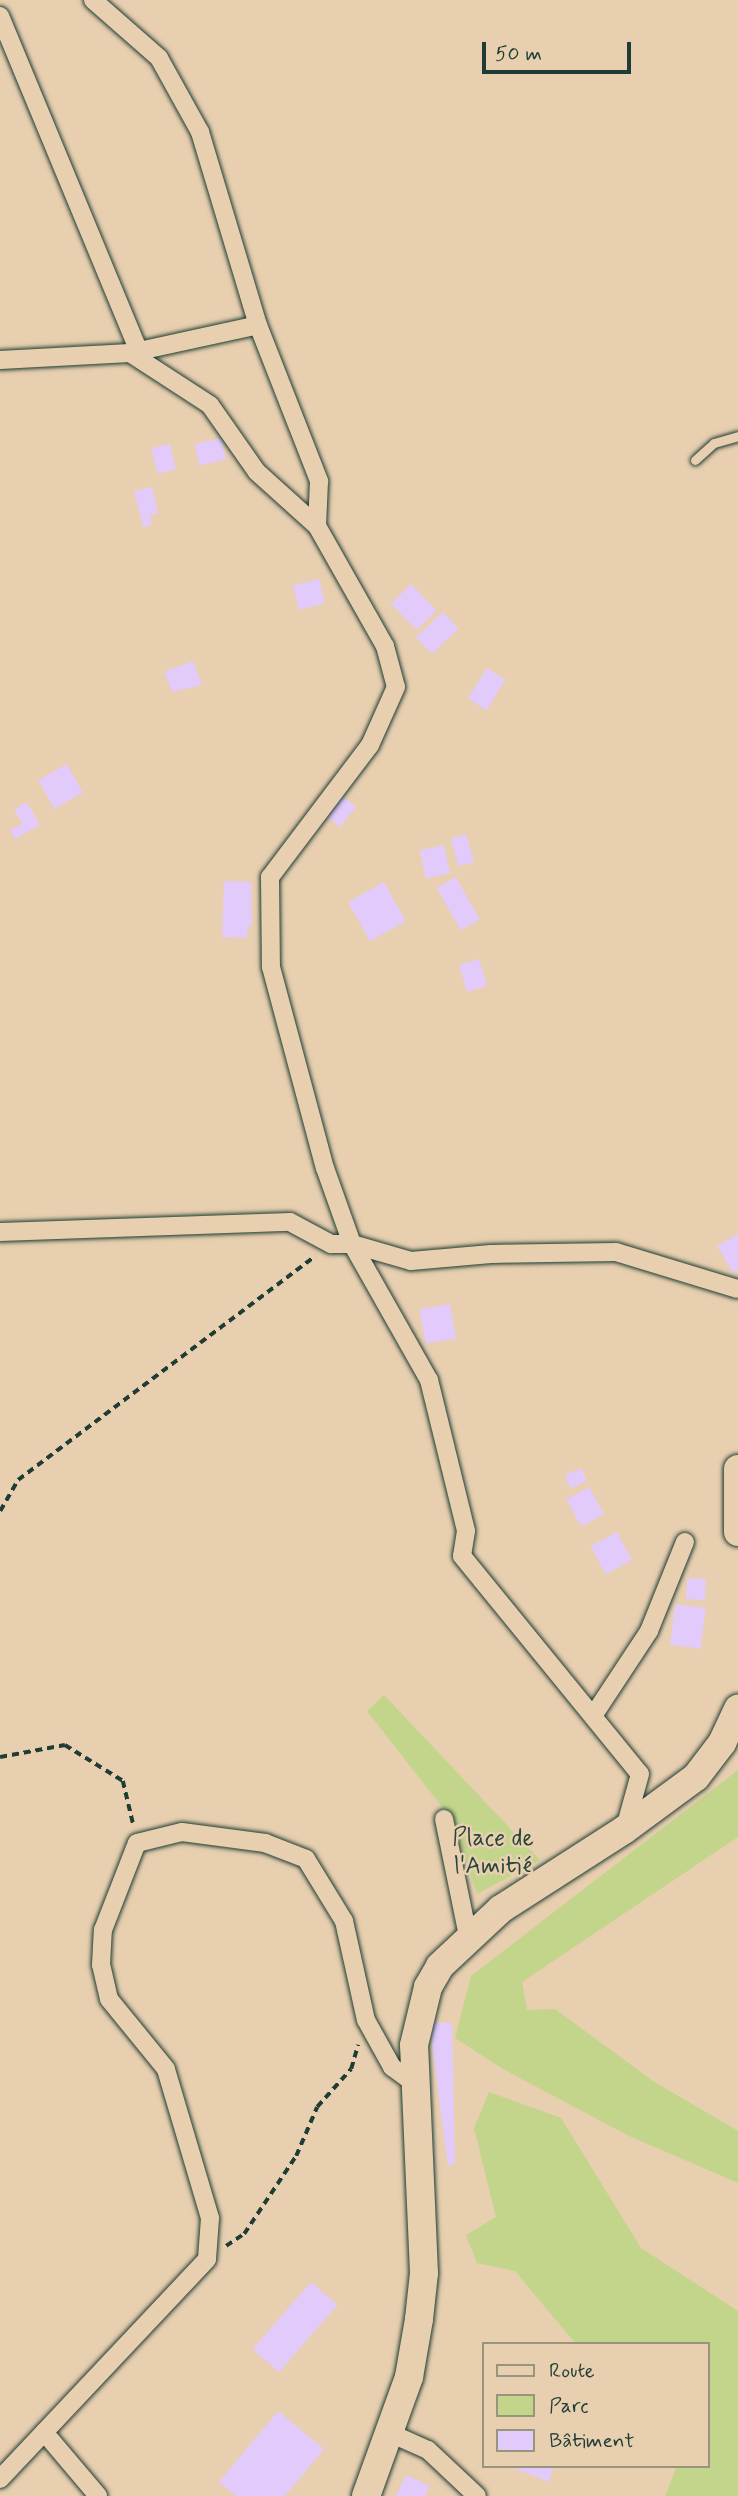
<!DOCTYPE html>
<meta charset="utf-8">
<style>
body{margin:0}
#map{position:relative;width:738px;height:2496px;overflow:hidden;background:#e8cfb0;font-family:Mynerve,sans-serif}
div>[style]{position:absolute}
.green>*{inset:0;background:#c3d58a}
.building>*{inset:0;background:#e2cafa;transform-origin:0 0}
.path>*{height:3.5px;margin-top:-1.75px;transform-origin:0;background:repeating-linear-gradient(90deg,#1f3d34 0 7px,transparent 0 12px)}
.roads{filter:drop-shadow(0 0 2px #1f3d34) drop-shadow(0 0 2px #1f3d34)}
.lane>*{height:9px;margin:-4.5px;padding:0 4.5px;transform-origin:4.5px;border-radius:4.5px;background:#e8cfb0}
.street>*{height:18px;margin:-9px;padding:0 9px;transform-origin:9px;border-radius:9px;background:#e8cfb0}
.primary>*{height:28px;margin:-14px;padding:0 14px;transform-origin:14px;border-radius:14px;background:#e8cfb0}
span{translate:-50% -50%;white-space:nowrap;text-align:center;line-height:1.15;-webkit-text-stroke:5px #e8cfb0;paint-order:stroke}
.park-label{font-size:24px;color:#274538}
.legend{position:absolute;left:482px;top:2342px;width:228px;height:126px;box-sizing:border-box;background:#e8cfb0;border:2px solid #98957e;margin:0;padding:9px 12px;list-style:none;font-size:21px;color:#1f3d34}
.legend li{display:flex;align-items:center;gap:14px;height:35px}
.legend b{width:35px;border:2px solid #98957e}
.scale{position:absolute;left:482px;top:42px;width:149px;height:32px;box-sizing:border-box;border:4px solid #1f3d34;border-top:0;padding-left:9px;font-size:21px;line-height:24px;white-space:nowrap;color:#1f3d34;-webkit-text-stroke:5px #e8cfb0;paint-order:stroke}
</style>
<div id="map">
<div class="green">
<div style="clip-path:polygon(384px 1695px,540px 1860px,477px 1894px,453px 1821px,367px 1711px)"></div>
<div style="clip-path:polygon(738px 1770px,738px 1837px,522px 1982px,527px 2010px,555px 2009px,653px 2081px,738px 2131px,738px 2183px,629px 2136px,503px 2069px,455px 2038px,471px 1976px)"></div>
<div style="clip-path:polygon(489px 2092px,561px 2118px,641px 2248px,738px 2311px,738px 2496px,665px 2496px,677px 2466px,708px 2466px,708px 2344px,576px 2344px,515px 2271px,477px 2263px,466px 2235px,496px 2217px,474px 2128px)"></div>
</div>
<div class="building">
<div style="left:221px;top:438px;width:22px;height:27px;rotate:77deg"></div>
<div style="left:170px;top:444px;width:26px;height:19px;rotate:77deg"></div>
<div style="clip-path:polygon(152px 487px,158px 514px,150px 515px,152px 525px,143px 527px,134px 491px)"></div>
<div style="left:319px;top:579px;width:25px;height:27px;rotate:76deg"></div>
<div style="left:411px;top:584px;width:37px;height:28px;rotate:46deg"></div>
<div style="left:443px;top:612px;width:23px;height:37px;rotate:47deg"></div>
<div style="clip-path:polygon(193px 661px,202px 685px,172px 692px,164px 672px)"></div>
<div style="left:487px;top:668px;width:22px;height:36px;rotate:32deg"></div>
<div style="left:67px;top:764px;width:33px;height:33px;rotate:61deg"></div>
<div style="left:339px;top:793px;width:22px;height:26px;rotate:39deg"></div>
<div style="clip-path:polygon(27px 802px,40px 825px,15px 839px,10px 830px,22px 824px,14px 809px)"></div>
<div style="left:466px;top:834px;width:29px;height:16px;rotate:74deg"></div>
<div style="left:444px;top:845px;width:29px;height:25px;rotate:78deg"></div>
<div style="left:456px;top:877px;width:49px;height:22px;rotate:61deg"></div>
<div style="clip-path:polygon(224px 881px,251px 882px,252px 926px,248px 925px,247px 938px,222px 937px)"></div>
<div style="left:384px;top:882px;width:45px;height:41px;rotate:61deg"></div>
<div style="left:479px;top:959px;width:28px;height:21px;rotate:73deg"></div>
<div style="clip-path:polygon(738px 1234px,738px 1270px,733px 1273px,717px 1246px)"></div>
<div style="left:450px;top:1304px;width:35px;height:31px;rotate:80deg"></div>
<div style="left:581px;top:1468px;width:14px;height:18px;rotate:65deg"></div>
<div style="left:589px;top:1487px;width:31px;height:26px;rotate:61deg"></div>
<div style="left:617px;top:1532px;width:32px;height:30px;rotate:62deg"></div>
<div style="left:687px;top:1578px;width:19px;height:21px;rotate:3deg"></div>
<div style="left:675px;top:1604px;width:31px;height:41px;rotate:7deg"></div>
<div style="clip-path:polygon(429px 2022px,452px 2023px,455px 2163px,448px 2166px)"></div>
<div style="left:311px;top:2282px;width:35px;height:89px;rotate:41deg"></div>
<div style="clip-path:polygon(278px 2411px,324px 2449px,285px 2496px,236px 2496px,219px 2482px)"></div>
<div style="clip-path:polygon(509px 2466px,554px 2466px,549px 2482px)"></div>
<div style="clip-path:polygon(406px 2475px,430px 2486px,425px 2496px,396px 2496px)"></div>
</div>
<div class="path">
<div style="left:0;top:1511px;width:36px;rotate:-60deg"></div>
<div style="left:18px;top:1480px;width:372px;rotate:-37deg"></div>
<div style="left:0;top:1757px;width:66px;rotate:-10.5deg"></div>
<div style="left:65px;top:1745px;width:68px;rotate:31.8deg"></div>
<div style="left:123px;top:1781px;width:47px;rotate:76.6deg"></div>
<div style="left:226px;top:2246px;width:22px;rotate:-34deg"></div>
<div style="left:244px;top:2234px;width:94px;rotate:-56.3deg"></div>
<div style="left:296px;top:2156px;width:53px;rotate:-66.8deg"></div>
<div style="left:317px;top:2107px;width:51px;rotate:-48.2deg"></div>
<div style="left:351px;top:2069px;width:25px;rotate:-74deg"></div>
</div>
<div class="roads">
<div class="lane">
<div style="left:695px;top:460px;width:25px;rotate:-42deg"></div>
<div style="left:714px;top:443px;width:25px;rotate:-16deg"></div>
</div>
<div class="street">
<div style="left:93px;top:0;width:88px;rotate:41.3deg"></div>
<div style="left:159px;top:58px;width:85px;rotate:61deg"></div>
<div style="left:200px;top:132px;width:202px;rotate:73.3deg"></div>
<div style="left:258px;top:325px;width:168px;rotate:68.6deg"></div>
<div style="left:319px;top:481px;width:45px;rotate:92.5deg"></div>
<div style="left:0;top:16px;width:363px;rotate:67.5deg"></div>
<div style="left:130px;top:353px;width:131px;rotate:-12.3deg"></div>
<div style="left:0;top:360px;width:130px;rotate:-3.1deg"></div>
<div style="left:130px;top:353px;width:95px;rotate:33deg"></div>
<div style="left:210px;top:405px;width:82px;rotate:55deg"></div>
<div style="left:257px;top:472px;width:81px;rotate:42deg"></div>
<div style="left:317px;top:526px;width:138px;rotate:60.5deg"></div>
<div style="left:385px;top:646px;width:42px;rotate:75deg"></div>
<div style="left:396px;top:687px;width:64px;rotate:114.1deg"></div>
<div style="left:370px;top:745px;width:166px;rotate:127.1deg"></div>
<div style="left:270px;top:877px;width:90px;rotate:89.4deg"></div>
<div style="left:271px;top:967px;width:208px;rotate:75deg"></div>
<div style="left:325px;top:1168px;width:81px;rotate:70.4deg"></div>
<div style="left:352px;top:1244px;width:156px;rotate:60.5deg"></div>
<div style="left:429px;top:1380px;width:155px;rotate:76.2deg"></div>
<div style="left:466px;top:1531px;width:25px;rotate:99deg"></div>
<div style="left:462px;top:1556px;width:281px;rotate:50.8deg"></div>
<div style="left:640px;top:1774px;width:56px;rotate:105.5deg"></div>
<div style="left:0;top:1232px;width:290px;rotate:-2deg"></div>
<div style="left:290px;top:1222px;width:47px;rotate:28.2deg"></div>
<div style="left:331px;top:1244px;width:21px"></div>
<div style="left:352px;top:1244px;width:61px;rotate:16.1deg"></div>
<div style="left:411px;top:1261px;width:80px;rotate:-5deg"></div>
<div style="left:491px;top:1254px;width:125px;rotate:-0.9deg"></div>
<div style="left:616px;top:1252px;width:127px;rotate:16.9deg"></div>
<div style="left:593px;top:1716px;width:102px;rotate:-56.6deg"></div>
<div style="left:649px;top:1631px;width:96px;rotate:-68deg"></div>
<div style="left:444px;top:1819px;width:119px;rotate:78.4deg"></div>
<div style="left:44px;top:2432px;width:84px;rotate:49.8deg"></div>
<div style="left:392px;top:2434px;width:39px;rotate:24deg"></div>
<div style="left:428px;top:2450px;width:67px;rotate:43.2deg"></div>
<div style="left:0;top:2479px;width:302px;rotate:-46.7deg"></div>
<div style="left:207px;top:2259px;width:41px;rotate:-85.8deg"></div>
<div style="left:210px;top:2218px;width:155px;rotate:-106.5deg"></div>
<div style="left:166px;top:2069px;width:90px;rotate:-129.2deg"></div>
<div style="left:109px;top:1999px;width:35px;rotate:-103deg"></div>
<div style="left:101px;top:1965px;width:35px;rotate:-87deg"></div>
<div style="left:103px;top:1930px;width:93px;rotate:-68.7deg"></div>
<div style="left:137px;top:1843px;width:46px;rotate:-13.7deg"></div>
<div style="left:182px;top:1832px;width:84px;rotate:7.5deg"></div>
<div style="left:265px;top:1843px;width:44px;rotate:21.3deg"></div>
<div style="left:306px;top:1859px;width:73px;rotate:58.5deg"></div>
<div style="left:344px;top:1921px;width:101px;rotate:77.5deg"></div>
<div style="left:366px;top:2020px;width:54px;rotate:61deg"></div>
<div style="left:392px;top:2067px;width:27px;rotate:36deg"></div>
</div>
<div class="primary">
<div style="left:738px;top:1469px;width:63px;rotate:90deg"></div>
<div style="left:366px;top:2496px;width:127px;rotate:-70.1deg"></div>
<div style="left:409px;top:2377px;width:59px;rotate:-80.2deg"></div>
<div style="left:419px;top:2319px;width:46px;rotate:-83.8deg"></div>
<div style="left:424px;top:2273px;width:228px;rotate:-92.5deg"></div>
<div style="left:414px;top:2045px;width:60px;rotate:-76.4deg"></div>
<div style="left:428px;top:1987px;width:24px;rotate:-60deg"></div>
<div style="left:440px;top:1966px;width:83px;rotate:-43.1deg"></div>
<div style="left:501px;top:1909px;width:146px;rotate:-32.7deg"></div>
<div style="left:624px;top:1830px;width:89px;rotate:-36.4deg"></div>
<div style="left:696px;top:1777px;width:43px;rotate:-52.6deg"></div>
<div style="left:722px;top:1743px;width:38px;rotate:-65deg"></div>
</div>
</div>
<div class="park-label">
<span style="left:493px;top:1853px">Place de<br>l'Amitié</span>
</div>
<ul class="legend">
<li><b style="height:9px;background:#e8cfb0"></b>Route</li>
<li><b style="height:19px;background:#c3d58a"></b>Parc</li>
<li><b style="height:19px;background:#e2cafa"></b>Bâtiment</li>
</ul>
<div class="scale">50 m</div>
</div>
